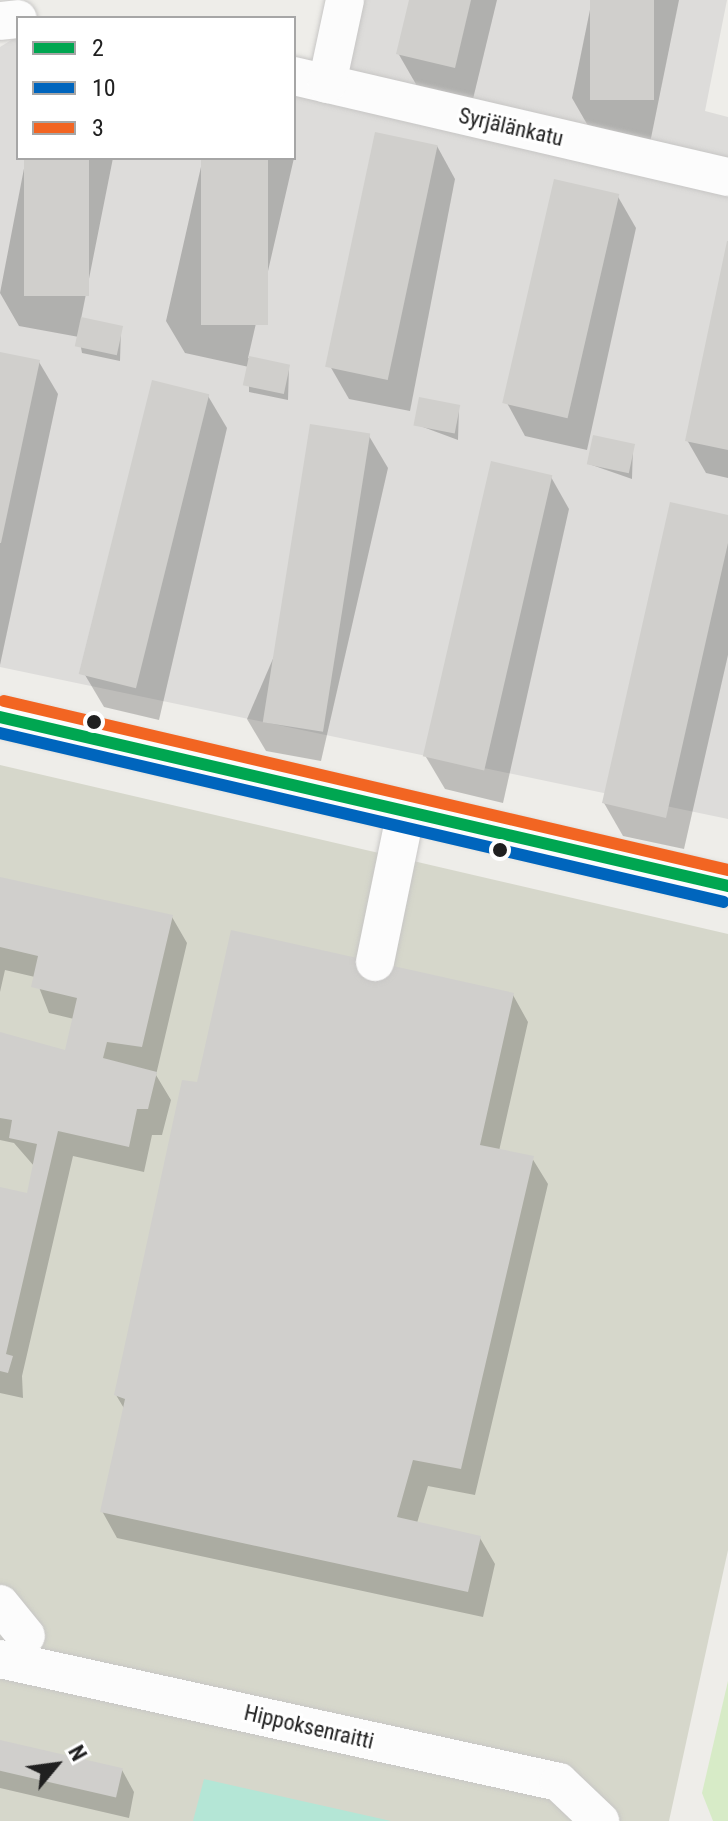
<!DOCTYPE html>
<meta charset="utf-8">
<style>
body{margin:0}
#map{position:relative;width:728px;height:1821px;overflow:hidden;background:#eeede9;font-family:"Roboto Condensed",sans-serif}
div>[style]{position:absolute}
.residential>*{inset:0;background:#dddcda}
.construction>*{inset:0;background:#d6d7cb}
.grass>*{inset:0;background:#d7ebc7}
.pitch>*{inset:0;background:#b4e6d6}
.shadow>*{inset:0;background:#0003}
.building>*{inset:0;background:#d0cfcc;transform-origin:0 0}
.roads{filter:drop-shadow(0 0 2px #c7c6c5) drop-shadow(0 0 2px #c7c6c5)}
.minor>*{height:38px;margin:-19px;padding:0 19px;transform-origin:19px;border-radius:19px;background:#fcfcfc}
.bus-1>*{height:12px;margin:-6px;padding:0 6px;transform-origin:6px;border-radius:6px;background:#00a651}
.bus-2>*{height:12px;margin:-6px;padding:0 6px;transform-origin:6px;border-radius:6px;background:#0065bd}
.bus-3>*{height:12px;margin:-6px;padding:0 6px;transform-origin:6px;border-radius:6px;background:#f26522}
.dots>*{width:22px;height:22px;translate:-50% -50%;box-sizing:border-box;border:4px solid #fff;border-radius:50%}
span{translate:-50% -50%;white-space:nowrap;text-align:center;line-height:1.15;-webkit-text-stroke:6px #fff;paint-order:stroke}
.street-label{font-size:22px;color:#202020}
.legend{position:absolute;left:16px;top:16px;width:280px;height:144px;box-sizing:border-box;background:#fff;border:2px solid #a6a6a6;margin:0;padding:10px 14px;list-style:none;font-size:24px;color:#202020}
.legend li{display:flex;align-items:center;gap:16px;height:40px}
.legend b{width:40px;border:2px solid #a6a6a6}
.north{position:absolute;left:16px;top:1725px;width:80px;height:80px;-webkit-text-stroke:6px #fff;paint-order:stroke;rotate:61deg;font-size:22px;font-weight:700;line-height:32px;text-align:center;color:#202020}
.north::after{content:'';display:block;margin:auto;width:28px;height:36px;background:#202020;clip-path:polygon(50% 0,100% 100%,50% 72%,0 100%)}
</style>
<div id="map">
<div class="residential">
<div style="clip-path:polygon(360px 0,727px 0,705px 111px,728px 117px,728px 819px,0 667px,0 47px,18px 36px,18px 158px,294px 158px,294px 87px)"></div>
</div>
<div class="construction">
<div style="clip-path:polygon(0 765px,728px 934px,728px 1550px,669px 1821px,0 1821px)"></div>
</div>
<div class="grass">
<div style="clip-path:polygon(728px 1681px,728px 1821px,713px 1821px,702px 1793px)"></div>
</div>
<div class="pitch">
<div style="clip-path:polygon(204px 1779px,391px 1821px,193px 1821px)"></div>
</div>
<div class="shadow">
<div style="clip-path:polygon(411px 0,497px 0,473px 99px,417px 86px,398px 53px)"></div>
<div style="clip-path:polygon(592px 0,679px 0,650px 143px,591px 131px,572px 98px)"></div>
<div style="clip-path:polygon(437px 146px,455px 179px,410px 411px,349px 399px,330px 366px)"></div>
<div style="clip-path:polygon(26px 158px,113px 158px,81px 319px,121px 328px,120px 361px,82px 353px,79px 337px,19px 326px,0 293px)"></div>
<div style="clip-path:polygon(203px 158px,294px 158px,248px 358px,289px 367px,288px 400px,249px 392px,249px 367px,185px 353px,166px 321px)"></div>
<div style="clip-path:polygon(617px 195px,636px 228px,587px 450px,525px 436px,507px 403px)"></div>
<div style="clip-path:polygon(728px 244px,728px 478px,706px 473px,687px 440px)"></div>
<div style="clip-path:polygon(0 354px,39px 362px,58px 394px,0 665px)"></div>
<div style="clip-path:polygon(208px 396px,227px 428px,159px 720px,104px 707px,85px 675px)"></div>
<div style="clip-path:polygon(459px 407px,458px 440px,415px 424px)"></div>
<div style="clip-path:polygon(369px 436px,388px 468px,321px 761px,266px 751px,247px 719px)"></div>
<div style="clip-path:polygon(633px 446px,632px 479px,589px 464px)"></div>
<div style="clip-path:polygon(551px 477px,569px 509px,503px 803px,445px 789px,426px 757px)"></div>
<div style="clip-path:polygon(728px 517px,728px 655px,684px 849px,623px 836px,604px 803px)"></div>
<div style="clip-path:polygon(0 879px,172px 917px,187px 943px,156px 1075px,171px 1100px,162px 1135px,152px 1135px,144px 1172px,73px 1156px,22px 1376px,23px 1398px,0 1393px,0 1189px,28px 1196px,34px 1166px,14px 1143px,0 1140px,0 1034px,67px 1053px,74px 1019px,49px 1013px,35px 977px,5px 970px,0 992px)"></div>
<div style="clip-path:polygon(513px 995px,528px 1022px,499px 1151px,532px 1158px,548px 1184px,475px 1495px,428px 1486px,417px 1523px,480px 1538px,495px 1564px,483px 1617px,117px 1538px,102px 1511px,125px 1410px,116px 1395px,198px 1084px)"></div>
<div style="clip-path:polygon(0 1742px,122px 1770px,134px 1792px,129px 1818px,0 1788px)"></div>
</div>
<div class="building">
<div style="clip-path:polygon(409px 0,471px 0,455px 68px,396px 54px)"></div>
<div style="left:590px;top:0;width:64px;height:100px"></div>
<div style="left:375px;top:132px;width:64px;height:240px;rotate:12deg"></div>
<div style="left:24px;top:158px;width:65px;height:138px"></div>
<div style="left:201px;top:158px;width:67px;height:167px"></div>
<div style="left:554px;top:179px;width:67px;height:230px;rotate:13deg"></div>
<div style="clip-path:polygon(727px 241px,728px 241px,728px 450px,685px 441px)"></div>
<div style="left:81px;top:317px;width:43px;height:30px;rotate:12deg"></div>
<div style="clip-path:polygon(0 352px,40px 360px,1px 543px,0 543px)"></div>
<div style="left:249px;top:356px;width:42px;height:30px;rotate:12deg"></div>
<div style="left:152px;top:380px;width:59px;height:303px;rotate:14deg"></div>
<div style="left:419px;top:397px;width:42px;height:29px;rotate:11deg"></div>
<div style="left:310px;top:424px;width:61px;height:302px;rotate:9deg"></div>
<div style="left:593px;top:435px;width:43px;height:30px;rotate:12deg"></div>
<div style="left:491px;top:461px;width:63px;height:303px;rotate:13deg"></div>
<div style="clip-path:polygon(670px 502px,728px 515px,728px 543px,666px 818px,602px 803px)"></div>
<div style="clip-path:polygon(0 877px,173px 915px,142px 1047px,107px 1042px,103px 1058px,157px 1072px,148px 1109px,137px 1109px,129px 1147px,58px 1131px,6px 1354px,13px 1356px,8px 1373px,0 1371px,0 1187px,27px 1193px,37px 1144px,9px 1138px,12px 1120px,0 1118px,0 1032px,65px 1050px,77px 998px,31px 987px,38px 956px,0 947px)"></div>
<div style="clip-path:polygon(231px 930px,514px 993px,480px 1145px,534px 1156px,461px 1469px,413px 1460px,397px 1517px,481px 1536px,468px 1592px,100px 1512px,125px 1399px,114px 1395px,182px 1080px,197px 1082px)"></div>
<div style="left:0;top:1740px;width:126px;height:30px;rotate:13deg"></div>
</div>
<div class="roads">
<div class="minor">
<div style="left:0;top:21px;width:18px;rotate:-6deg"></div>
<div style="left:294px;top:76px;width:446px;rotate:13.1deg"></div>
<div style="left:327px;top:84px;width:86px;rotate:-77.9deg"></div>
<div style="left:0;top:717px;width:747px;rotate:13.07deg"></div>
<div style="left:375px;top:962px;width:154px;rotate:-78.4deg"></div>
<div style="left:0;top:1604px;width:41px;rotate:50.9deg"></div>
<div style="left:0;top:1659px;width:572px;rotate:12.41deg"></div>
<div style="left:559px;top:1782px;width:57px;rotate:43.6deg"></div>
</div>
</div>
<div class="bus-1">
<div style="left:0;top:717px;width:747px;rotate:13.07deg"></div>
</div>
<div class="bus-2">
<div style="left:0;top:733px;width:743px;rotate:13.14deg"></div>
</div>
<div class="bus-3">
<div style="left:4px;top:701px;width:743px;rotate:13.14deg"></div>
</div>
<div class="dots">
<div style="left:94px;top:722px;background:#202020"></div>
<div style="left:500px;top:850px;background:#202020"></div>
</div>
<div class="street-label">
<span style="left:511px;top:127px;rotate:13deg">Syrjälänkatu</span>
<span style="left:309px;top:1727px;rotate:13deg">Hippoksenraitti</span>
</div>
<ul class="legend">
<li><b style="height:10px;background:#00a651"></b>2</li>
<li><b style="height:10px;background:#0065bd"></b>10</li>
<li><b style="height:10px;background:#f26522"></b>3</li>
</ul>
<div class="north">N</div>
</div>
